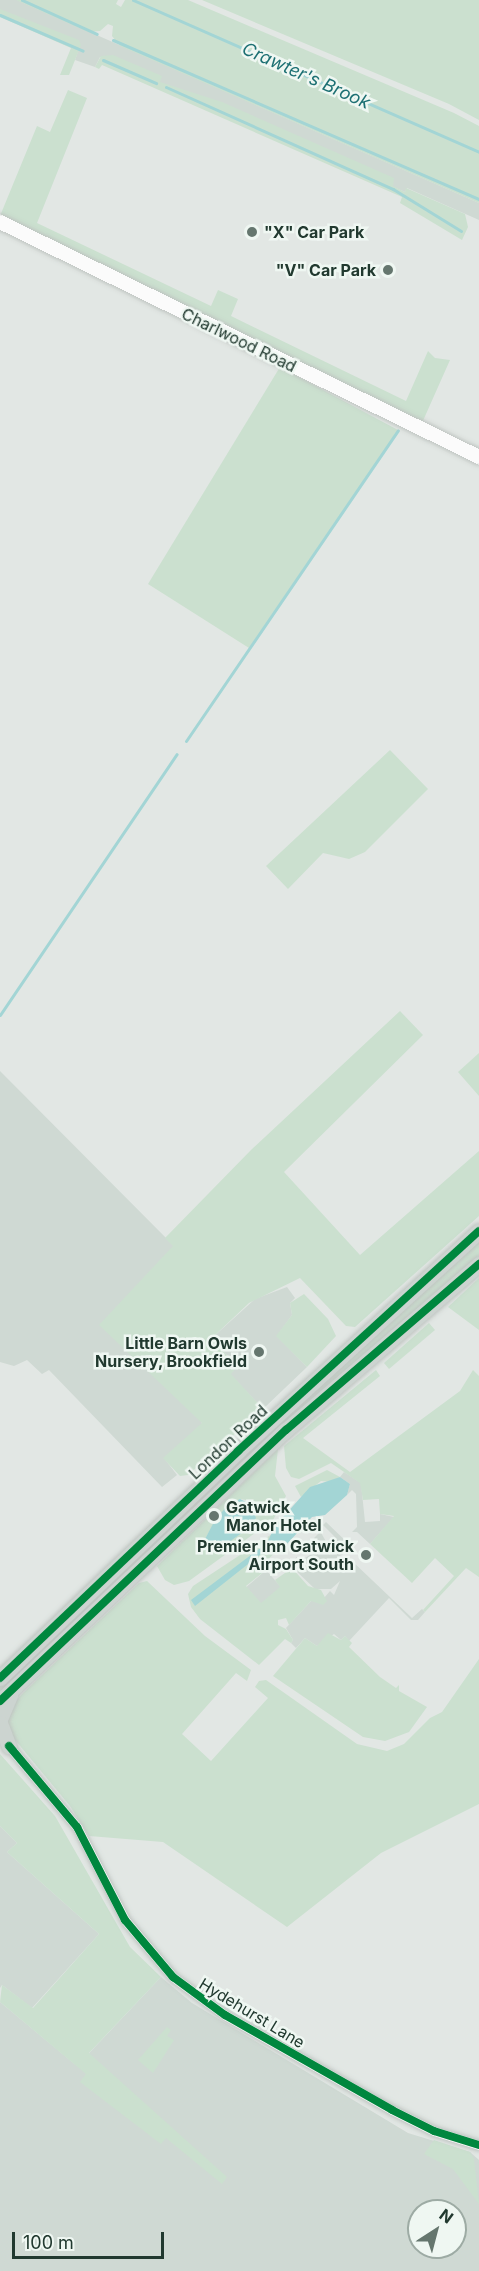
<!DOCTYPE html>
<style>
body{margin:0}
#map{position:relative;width:479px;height:2271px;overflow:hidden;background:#e2e7e4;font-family:Inter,sans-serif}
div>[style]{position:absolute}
.built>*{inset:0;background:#cfd9d3;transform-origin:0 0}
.green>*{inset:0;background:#cbe0cf}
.water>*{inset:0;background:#a3d5d5}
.stream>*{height:3px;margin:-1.5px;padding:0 1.5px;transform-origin:1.5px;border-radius:1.5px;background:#a3d5d5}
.roads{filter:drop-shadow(0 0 2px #bfc4c1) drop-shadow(0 0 2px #bfc4c1)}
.street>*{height:9px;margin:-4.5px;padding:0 4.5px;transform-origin:4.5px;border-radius:4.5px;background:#fbfbfb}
.secondary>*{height:14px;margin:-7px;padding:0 7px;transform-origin:7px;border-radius:7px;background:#fbfbfb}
.primary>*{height:15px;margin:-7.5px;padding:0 7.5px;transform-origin:7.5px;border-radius:7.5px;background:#ccd4d0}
.cycleway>*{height:8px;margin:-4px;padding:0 4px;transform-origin:4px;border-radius:4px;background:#00873e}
.dots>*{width:16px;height:16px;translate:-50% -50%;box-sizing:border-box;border:3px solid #eff7f2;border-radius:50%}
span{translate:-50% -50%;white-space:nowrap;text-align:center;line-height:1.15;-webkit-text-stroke:5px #eff7f2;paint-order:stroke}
.poi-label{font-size:16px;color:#21392f;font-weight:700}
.left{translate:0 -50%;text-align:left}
.right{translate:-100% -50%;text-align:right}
.street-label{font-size:16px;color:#21392f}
.water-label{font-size:18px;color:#1d7073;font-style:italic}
.north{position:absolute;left:407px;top:2199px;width:60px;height:60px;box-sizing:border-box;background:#eff7f2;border:2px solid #9daba4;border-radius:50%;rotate:36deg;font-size:16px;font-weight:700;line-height:24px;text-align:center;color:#21392f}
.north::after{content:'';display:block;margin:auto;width:21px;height:27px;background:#65766e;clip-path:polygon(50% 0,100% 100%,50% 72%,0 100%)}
.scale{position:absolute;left:12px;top:2232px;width:152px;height:27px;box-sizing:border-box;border:3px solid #21392f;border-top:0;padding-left:8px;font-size:18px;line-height:21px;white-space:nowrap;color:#21392f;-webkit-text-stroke:4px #eff7f2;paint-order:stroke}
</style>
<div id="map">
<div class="built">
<div style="clip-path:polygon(0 0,17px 0,479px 203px,479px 220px,407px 188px,405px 192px,100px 57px,95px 67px,75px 60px,80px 46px,0 10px)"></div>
<div style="clip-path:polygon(0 1071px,173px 1245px,202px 1424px,164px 1458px,177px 1475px,162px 1487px,49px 1370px,42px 1374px,27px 1360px,14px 1366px,0 1362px)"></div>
<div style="clip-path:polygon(287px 1287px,295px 1298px,290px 1303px,292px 1315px,277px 1336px,307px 1367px,263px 1409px,230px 1374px,237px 1367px,212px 1338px,255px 1299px)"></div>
<div style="clip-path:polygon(344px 1472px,361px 1483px,365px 1522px,380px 1521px,380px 1514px,394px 1517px,370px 1544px,357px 1532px,352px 1532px,357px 1527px,356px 1494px,352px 1490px,347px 1495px,350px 1484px,340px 1477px)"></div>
<div style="clip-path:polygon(326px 1522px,353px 1548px,338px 1557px,347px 1566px,352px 1561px,412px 1618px,422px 1609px,425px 1612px,418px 1620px,411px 1620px,389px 1598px,349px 1641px,345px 1636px,341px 1640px,334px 1634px,317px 1646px,305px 1638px,296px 1648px,291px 1643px,293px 1640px,286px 1628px,312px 1600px,324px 1598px,330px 1591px,334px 1595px,340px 1581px,331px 1589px,315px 1589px,289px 1564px,298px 1556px,302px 1560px,316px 1551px,313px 1547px,318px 1543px,314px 1538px,320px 1532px,316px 1524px,328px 1545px,335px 1537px,323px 1525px)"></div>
<div style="left:266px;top:1570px;width:23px;height:26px;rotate:49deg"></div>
<div style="clip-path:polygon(0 1826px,17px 1843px,7px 1852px,99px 1934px,32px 2008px,2px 1985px,0 1988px)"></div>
<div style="clip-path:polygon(evenodd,161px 1977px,192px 2003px,408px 2133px,470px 2152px,479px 2160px,479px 2271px,0 2271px,0 2002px,77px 2066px,161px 1977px,419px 2211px,455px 2211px,455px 2247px,419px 2247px,419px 2211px)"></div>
</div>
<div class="green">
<div style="clip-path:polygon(16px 0,118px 0,116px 4px,121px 7px,125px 0,188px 0,454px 113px,479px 126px,479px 203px,120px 46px,112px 36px,113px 26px,108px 24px,100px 31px,88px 32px)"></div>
<div style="clip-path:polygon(202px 0,479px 0,479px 120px,449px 104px)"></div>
<div style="clip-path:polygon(0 9px,79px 40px,81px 45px,69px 75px,60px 75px,71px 48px,0 17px)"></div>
<div style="clip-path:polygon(113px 55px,162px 76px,160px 82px,222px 102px,394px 178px,393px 186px,405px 192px,406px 188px,465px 214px,468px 227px,462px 240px,400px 203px,402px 197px,102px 65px,99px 69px,95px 67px,101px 56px)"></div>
<div style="clip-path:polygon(68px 90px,87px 98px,37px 223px,211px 306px,218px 290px,238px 299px,231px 316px,406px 401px,428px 351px,435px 358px,450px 360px,422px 423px,0 216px,37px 126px,50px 132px)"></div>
<div style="clip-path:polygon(280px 367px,398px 430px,249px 648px,148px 584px)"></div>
<div style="clip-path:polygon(390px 750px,428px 789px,365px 852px,349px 859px,323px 853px,288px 889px,266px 866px)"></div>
<div style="clip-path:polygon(400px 1011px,423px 1035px,284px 1172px,360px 1255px,479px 1151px,479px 1216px,355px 1327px,346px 1326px,300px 1278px,249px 1303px,212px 1338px,237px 1367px,231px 1374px,263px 1409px,188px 1475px,180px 1476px,163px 1458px,202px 1423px,99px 1325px,173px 1246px,165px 1238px,251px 1150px)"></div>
<div style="clip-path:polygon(479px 1053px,479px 1096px,458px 1072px)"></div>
<div style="clip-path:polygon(479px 1239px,479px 1258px,0 1694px,0 1685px,170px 1524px)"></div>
<div style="clip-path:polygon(479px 1278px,479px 1330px,448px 1307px)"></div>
<div style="clip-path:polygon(304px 1294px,328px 1319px,336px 1336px,307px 1367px,276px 1336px,292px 1315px,290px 1303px)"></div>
<div style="clip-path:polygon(429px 1323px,435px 1330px,389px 1369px,384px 1363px)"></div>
<div style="clip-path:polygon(376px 1370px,380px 1376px,303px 1438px,350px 1472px,460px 1391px,473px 1370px,479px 1376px,479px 1577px,466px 1568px,425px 1612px,423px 1610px,454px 1576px,435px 1558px,412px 1583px,370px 1544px,394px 1516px,380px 1514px,379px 1499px,363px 1500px,360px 1483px,331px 1463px,299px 1479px,291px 1477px,286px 1468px,284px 1446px)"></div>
<div style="clip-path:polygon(evenodd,278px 1449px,275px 1476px,286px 1496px,273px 1520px,189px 1581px,174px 1585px,165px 1580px,157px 1566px,278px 1449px,240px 1499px,246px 1500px,256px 1511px,254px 1520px,215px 1552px,208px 1550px,205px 1539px,218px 1516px,240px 1499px)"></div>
<div style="clip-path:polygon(327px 1470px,340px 1477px,332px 1482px,321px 1481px,301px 1497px,295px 1486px)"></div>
<div style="clip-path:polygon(272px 1534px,282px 1546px,262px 1565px,266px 1570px,246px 1586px,261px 1603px,280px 1587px,275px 1580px,292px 1568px,308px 1586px,321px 1590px,327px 1601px,323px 1605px,311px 1601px,289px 1625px,286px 1618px,278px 1620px,278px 1625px,286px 1629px,293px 1640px,291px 1643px,285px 1639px,259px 1665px,200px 1619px,191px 1607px,188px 1594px,193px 1586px)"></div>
<div style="clip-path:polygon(147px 1581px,205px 1636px,251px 1670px,247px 1681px,236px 1673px,182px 1734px,211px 1761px,268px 1698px,255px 1687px,259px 1681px,266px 1680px,357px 1744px,387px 1751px,404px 1744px,430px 1718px,442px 1712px,479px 1659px,479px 1804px,381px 1853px,287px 1927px,163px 1842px,89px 1836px,70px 1806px,11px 1735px,6px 1723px,11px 1706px,24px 1692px,139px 1583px)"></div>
<div style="clip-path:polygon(328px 1633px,341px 1640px,345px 1636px,352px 1643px,349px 1647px,380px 1677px,396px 1688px,399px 1685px,399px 1691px,427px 1707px,409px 1732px,385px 1741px,363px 1737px,273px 1676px,305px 1638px,317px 1646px)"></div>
<div style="clip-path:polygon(0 1754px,55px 1816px,130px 1947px,161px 1977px,89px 2053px,227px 2177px,222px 2184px,166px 2138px,161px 2144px,80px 2082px,86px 2074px,0 2002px,2px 1985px,33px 2008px,99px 1934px,7px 1852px,17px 1843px,0 1826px)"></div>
<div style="clip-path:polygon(167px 2027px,171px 2030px,167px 2036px,174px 2040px,153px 2073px,138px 2060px)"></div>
<div style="clip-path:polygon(434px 2140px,470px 2152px,474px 2159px,479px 2204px,453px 2169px,424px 2154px)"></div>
</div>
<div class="water">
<div style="clip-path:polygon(340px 1477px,350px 1484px,347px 1495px,325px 1515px,312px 1517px,286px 1545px,276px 1542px,195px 1606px,191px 1600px,267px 1543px,275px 1526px,310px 1487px)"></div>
<div style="clip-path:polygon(240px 1499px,250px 1504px,256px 1518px,243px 1532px,215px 1552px,210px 1551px,205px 1539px,215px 1520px,228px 1505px)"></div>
</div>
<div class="stream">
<div style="left:22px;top:0;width:82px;rotate:24.4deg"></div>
<div style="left:133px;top:0;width:378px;rotate:23.7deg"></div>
<div style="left:0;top:15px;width:90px;rotate:23.4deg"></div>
<div style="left:113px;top:40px;width:399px;rotate:23.5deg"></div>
<div style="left:103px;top:60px;width:58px;rotate:23.5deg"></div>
<div style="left:166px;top:87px;width:249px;rotate:24.2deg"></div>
<div style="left:393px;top:189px;width:80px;rotate:31.7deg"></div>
<div style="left:186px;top:741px;width:376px;rotate:-55.7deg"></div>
<div style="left:0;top:1015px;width:315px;rotate:-55.9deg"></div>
</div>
<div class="roads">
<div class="street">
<div style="left:9px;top:1746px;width:106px;rotate:50deg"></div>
<div style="left:77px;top:1827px;width:105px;rotate:62.7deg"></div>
<div style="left:125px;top:1920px;width:75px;rotate:49.9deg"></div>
<div style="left:173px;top:1977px;width:64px;rotate:36.2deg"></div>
<div style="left:225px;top:2015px;width:192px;rotate:29.6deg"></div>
<div style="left:392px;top:2110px;width:47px;rotate:26.6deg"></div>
<div style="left:434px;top:2131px;width:47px;rotate:17.3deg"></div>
</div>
<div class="secondary">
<div style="left:0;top:222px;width:534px;rotate:26.13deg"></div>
</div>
<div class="primary">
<div style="left:0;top:1678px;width:329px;rotate:-43.6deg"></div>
<div style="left:238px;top:1451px;width:326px;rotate:-42.4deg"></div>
<div style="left:0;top:1701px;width:394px;rotate:-43.5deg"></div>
<div style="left:286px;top:1430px;width:255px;rotate:-40.7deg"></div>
<div style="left:0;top:1719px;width:26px;rotate:-67deg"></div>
<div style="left:0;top:1723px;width:25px;rotate:69deg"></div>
</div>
</div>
<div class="cycleway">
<div style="left:0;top:1678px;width:329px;rotate:-43.6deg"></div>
<div style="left:238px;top:1451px;width:326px;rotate:-42.4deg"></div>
<div style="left:0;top:1701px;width:394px;rotate:-43.5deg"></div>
<div style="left:286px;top:1430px;width:255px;rotate:-40.7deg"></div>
<div style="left:9px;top:1746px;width:106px;rotate:50deg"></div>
<div style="left:77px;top:1827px;width:105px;rotate:62.7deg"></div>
<div style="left:125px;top:1920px;width:75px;rotate:49.9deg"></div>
<div style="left:173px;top:1977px;width:64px;rotate:36.2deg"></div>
<div style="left:225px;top:2015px;width:192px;rotate:29.6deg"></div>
<div style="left:392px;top:2110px;width:47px;rotate:26.6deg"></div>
<div style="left:434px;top:2131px;width:47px;rotate:17.3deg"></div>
</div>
<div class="dots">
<div style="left:252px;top:232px;background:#65766e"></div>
<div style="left:388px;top:270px;background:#65766e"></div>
<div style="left:259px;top:1352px;background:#65766e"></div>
<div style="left:214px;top:1516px;background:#65766e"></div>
<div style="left:366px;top:1555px;background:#65766e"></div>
</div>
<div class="poi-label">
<span class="left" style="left:264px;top:232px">"X" Car Park</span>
<span class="right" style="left:376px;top:270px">"V" Car Park</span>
<span class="right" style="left:247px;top:1352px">Little Barn Owls<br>Nursery, Brookfield</span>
<span class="left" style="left:226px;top:1516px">Gatwick<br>Manor Hotel</span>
<span class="right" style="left:354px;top:1555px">Premier Inn Gatwick<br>Airport South</span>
</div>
<div class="street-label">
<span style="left:239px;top:340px;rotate:26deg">Charlwood Road</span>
<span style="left:228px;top:1442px;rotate:-43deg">London Road</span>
<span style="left:252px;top:2013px;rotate:31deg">Hydehurst Lane</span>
</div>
<div class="water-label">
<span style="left:306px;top:76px;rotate:24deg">Crawter's Brook</span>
</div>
<div class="north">N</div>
<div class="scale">100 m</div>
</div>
